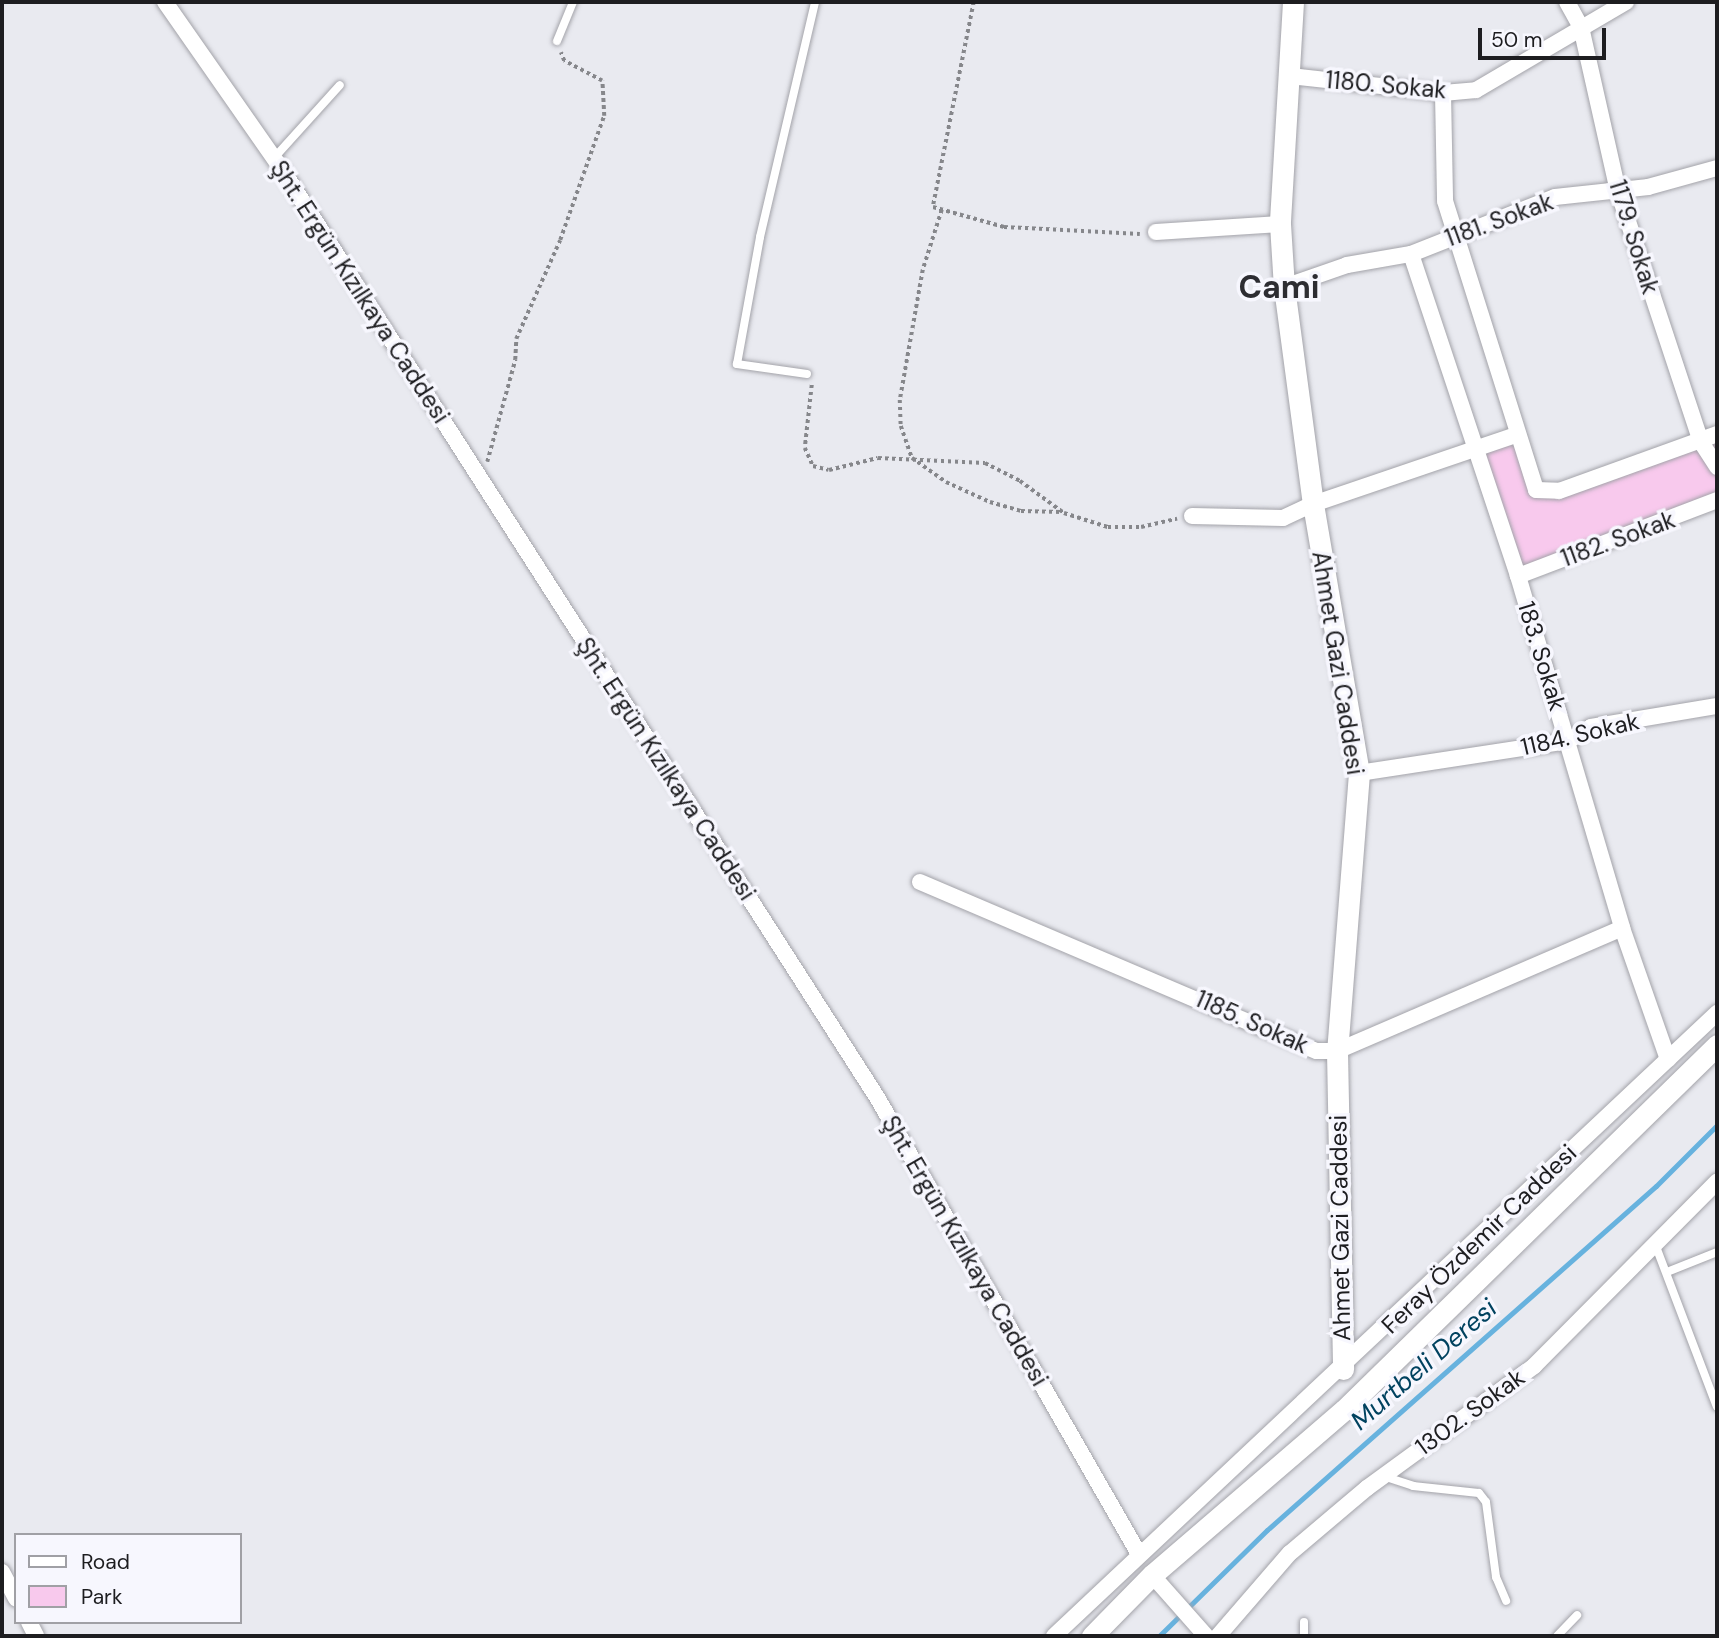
<!DOCTYPE html>
<meta charset="utf-8">
<style>
body{margin:0}
#map{position:relative;width:1719px;height:1638px;overflow:hidden;background:#e9eaf0;font-family:"DM Sans",sans-serif}
div>[style]{position:absolute}
.green>*{inset:0;background:#f8c9ed}
.stream>*{height:5px;margin:-2.5px;padding:0 2.5px;transform-origin:2.5px;border-radius:2.5px;background:#67b2de}
.path>*{height:3.5px;margin-top:-1.75px;transform-origin:0;background:repeating-linear-gradient(90deg,#86878b 0 3.5px,transparent 0 7px)}
.roads{filter:drop-shadow(0 0 2px #a3a3a9) drop-shadow(0 0 2px #a3a3a9)}
.service>*{height:8px;margin:-4px;padding:0 4px;transform-origin:4px;border-radius:4px;background:#fff}
.minor>*{height:16px;margin:-8px;padding:0 8px;transform-origin:8px;border-radius:8px;background:#fff}
.tertiary>*{height:21px;margin:-10.5px;padding:0 10.5px;transform-origin:10.5px;border-radius:10.5px;background:#fff}
span{translate:-50% -50%;white-space:nowrap;text-align:center;line-height:1.15;-webkit-text-stroke:7px #f7f7fe;paint-order:stroke}
.street-label{font-size:24px;color:#1d1d20}
.water-label{font-size:26px;color:#00425f;font-style:italic}
.district-label{font-size:32px;color:#2d2d32;font-weight:700}
.frame{position:absolute;inset:0;border:4px solid #1d1d20;pointer-events:none}
.legend{position:absolute;left:14px;top:1533px;width:228px;height:91px;box-sizing:border-box;background:#f7f7fe;border:2px solid #a0a0a5;margin:0;padding:9px 12px;list-style:none;font-size:21px;color:#1d1d20}
.legend li{display:flex;align-items:center;gap:14px;height:35px}
.legend b{width:35px;border:2px solid #a0a0a5}
.scale{position:absolute;left:1478px;top:28px;width:128px;height:32px;box-sizing:border-box;border:4px solid #1d1d20;border-top:0;padding-left:9px;font-size:21px;line-height:24px;white-space:nowrap;color:#1d1d20;-webkit-text-stroke:5px #f7f7fe;paint-order:stroke}
</style>
<div id="map">
<div class="green">
<div style="clip-path:polygon(1717px 434px,1717px 500px,1518px 576px,1474px 448px,1516px 435px,1545px 493px)"></div>
</div>
<div class="stream">
<div style="left:1159px;top:1636px;width:151px;rotate:-44.5deg"></div>
<div style="left:1267px;top:1530px;width:519px;rotate:-41.49deg"></div>
<div style="left:1656px;top:1186px;width:86px;rotate:-45deg"></div>
</div>
<div class="path">
<div style="left:974px;top:2px;width:209px;rotate:101.3deg"></div>
<div style="left:933px;top:207px;width:74px;rotate:15.7deg"></div>
<div style="left:1004px;top:227px;width:136px;rotate:2.9deg"></div>
<div style="left:942px;top:210px;width:63px;rotate:107.6deg"></div>
<div style="left:923px;top:270px;width:132px;rotate:100deg"></div>
<div style="left:900px;top:400px;width:26px;rotate:88deg"></div>
<div style="left:901px;top:426px;width:34px;rotate:71deg"></div>
<div style="left:912px;top:458px;width:42px;rotate:35.2deg"></div>
<div style="left:946px;top:482px;width:48px;rotate:24.4deg"></div>
<div style="left:990px;top:502px;width:32px;rotate:16deg"></div>
<div style="left:1021px;top:511px;width:41px;rotate:1.4deg"></div>
<div style="left:812px;top:385px;width:63px;rotate:96.3deg"></div>
<div style="left:805px;top:448px;width:20px;rotate:66deg"></div>
<div style="left:813px;top:466px;width:16px;rotate:14deg"></div>
<div style="left:829px;top:470px;width:50px;rotate:-13.8deg"></div>
<div style="left:878px;top:458px;width:107px;rotate:2.7deg"></div>
<div style="left:985px;top:463px;width:39px;rotate:27deg"></div>
<div style="left:1020px;top:481px;width:54px;rotate:36deg"></div>
<div style="left:1064px;top:513px;width:46px;rotate:17.7deg"></div>
<div style="left:1108px;top:527px;width:33px"></div>
<div style="left:1141px;top:527px;width:37px;rotate:-13deg"></div>
<div style="left:487px;top:462px;width:106px;rotate:-74.6deg"></div>
<div style="left:515px;top:360px;width:21px;rotate:-87deg"></div>
<div style="left:516px;top:339px;width:108px;rotate:-66deg"></div>
<div style="left:560px;top:240px;width:132px;rotate:-70.5deg"></div>
<div style="left:604px;top:116px;width:35px;rotate:-93deg"></div>
<div style="left:602px;top:81px;width:43px;rotate:-152.2deg"></div>
<div style="left:564px;top:61px;width:9px;rotate:-111deg"></div>
</div>
<div class="roads">
<div class="service">
<div style="left:557px;top:41px;width:42px;rotate:-67.7deg"></div>
<div style="left:274px;top:158px;width:98px;rotate:-47.9deg"></div>
<div style="left:807px;top:374px;width:71px;rotate:-171.9deg"></div>
<div style="left:737px;top:364px;width:129px;rotate:-79.7deg"></div>
<div style="left:760px;top:237px;width:241px;rotate:-76.8deg"></div>
<div style="left:1655px;top:1244px;width:174px;rotate:69.2deg"></div>
<div style="left:1667px;top:1272px;width:54px;rotate:-21.8deg"></div>
<div style="left:1383px;top:1476px;width:32px;rotate:18deg"></div>
<div style="left:1413px;top:1486px;width:66px;rotate:6.1deg"></div>
<div style="left:1479px;top:1493px;width:11px;rotate:52deg"></div>
<div style="left:1486px;top:1502px;width:76px;rotate:82.4deg"></div>
<div style="left:1496px;top:1577px;width:26px;rotate:67deg"></div>
<div style="left:1304px;top:1622px;width:14px;rotate:90deg"></div>
<div style="left:1557px;top:1636px;width:29px;rotate:-46deg"></div>
</div>
<div class="minor">
<div style="left:165px;top:2px;width:206px;rotate:55.1deg"></div>
<div style="left:283px;top:171px;width:1102px;rotate:57.33deg"></div>
<div style="left:878px;top:1099px;width:525px;rotate:60.16deg"></div>
<div style="left:1567px;top:2px;width:29px;rotate:61deg"></div>
<div style="left:1581px;top:27px;width:168px;rotate:77.3deg"></div>
<div style="left:1618px;top:191px;width:264px;rotate:71.7deg"></div>
<div style="left:1701px;top:442px;width:30px;rotate:57deg"></div>
<div style="left:1290px;top:76px;width:154px;rotate:6.3deg"></div>
<div style="left:1443px;top:93px;width:33px;rotate:-5deg"></div>
<div style="left:1476px;top:90px;width:174px;rotate:-30.4deg"></div>
<div style="left:1443px;top:93px;width:108px;rotate:88.9deg"></div>
<div style="left:1445px;top:201px;width:303px;rotate:72.5deg"></div>
<div style="left:1536px;top:490px;width:23px;rotate:2deg"></div>
<div style="left:1559px;top:491px;width:168px;rotate:-19.8deg"></div>
<div style="left:1156px;top:232px;width:124px;rotate:-3.7deg"></div>
<div style="left:1411px;top:254px;width:339px;rotate:71.6deg"></div>
<div style="left:1518px;top:576px;width:367px;rotate:73.5deg"></div>
<div style="left:1622px;top:928px;width:139px;rotate:70.7deg"></div>
<div style="left:1284px;top:287px;width:67px;rotate:-19.2deg"></div>
<div style="left:1347px;top:265px;width:65px;rotate:-9.8deg"></div>
<div style="left:1411px;top:254px;width:155px;rotate:-21.6deg"></div>
<div style="left:1555px;top:197px;width:94px;rotate:-6.1deg"></div>
<div style="left:1648px;top:187px;width:72px;rotate:-15.4deg"></div>
<div style="left:1192px;top:516px;width:91px;rotate:1.3deg"></div>
<div style="left:1283px;top:518px;width:33px;rotate:-25deg"></div>
<div style="left:1313px;top:504px;width:214px;rotate:-18.8deg"></div>
<div style="left:1518px;top:576px;width:213px;rotate:-20.9deg"></div>
<div style="left:1359px;top:773px;width:211px;rotate:-8.7deg"></div>
<div style="left:1568px;top:741px;width:27px;rotate:-31deg"></div>
<div style="left:1591px;top:727px;width:128px;rotate:-9.5deg"></div>
<div style="left:920px;top:882px;width:431px;rotate:23.1deg"></div>
<div style="left:1317px;top:1051px;width:20px"></div>
<div style="left:1337px;top:1051px;width:310px;rotate:-23.3deg"></div>
<div style="left:2px;top:1572px;width:30px;rotate:62deg"></div>
<div style="left:1152px;top:1575px;width:81px;rotate:48.5deg"></div>
<div style="left:29px;top:1622px;width:16px;rotate:63deg"></div>
<div style="left:1054px;top:1636px;width:910px;rotate:-43.22deg"></div>
<div style="left:1218px;top:1636px;width:110px;rotate:-49.1deg"></div>
<div style="left:1290px;top:1553px;width:101px;rotate:-40.2deg"></div>
<div style="left:1367px;top:1488px;width:207px;rotate:-36.1deg"></div>
<div style="left:1534px;top:1366px;width:260px;rotate:-45.2deg"></div>
</div>
<div class="tertiary">
<div style="left:1293px;top:2px;width:222px;rotate:93.4deg"></div>
<div style="left:1280px;top:224px;width:63px;rotate:86.4deg"></div>
<div style="left:1284px;top:287px;width:219px;rotate:82.4deg"></div>
<div style="left:1313px;top:504px;width:273px;rotate:80.3deg"></div>
<div style="left:1359px;top:773px;width:279px;rotate:94.5deg"></div>
<div style="left:1337px;top:1051px;width:318px;rotate:88.9deg"></div>
<div style="left:1092px;top:1636px;width:86px;rotate:-45.5deg"></div>
<div style="left:1152px;top:1575px;width:253px;rotate:-40.7deg"></div>
<div style="left:1344px;top:1410px;width:522px;rotate:-44.38deg"></div>
</div>
</div>
<div class="street-label">
<span style="left:1386px;top:85px;rotate:5deg">1180. Sokak</span>
<span style="left:1499px;top:220px;rotate:-20deg">1181. Sokak</span>
<span style="left:1634px;top:237px;rotate:73deg">1179. Sokak</span>
<span style="left:360px;top:292px;rotate:57deg">Şht. Ergün Kızılkaya Caddesi</span>
<span style="left:1618px;top:539px;rotate:-20deg">1182. Sokak</span>
<span style="left:1542px;top:656px;rotate:73deg">183. Sokak</span>
<span style="left:1338px;top:663px;rotate:81deg">Ahmet Gazi Caddesi</span>
<span style="left:1580px;top:734px;rotate:-13deg">1184. Sokak</span>
<span style="left:666px;top:769px;rotate:57deg">Şht. Ergün Kızılkaya Caddesi</span>
<span style="left:1252px;top:1022px;rotate:24deg">1185. Sokak</span>
<span style="left:1340px;top:1228px;rotate:-91deg">Ahmet Gazi Caddesi</span>
<span style="left:1479px;top:1239px;rotate:-44deg">Feray Özdemir Caddesi</span>
<span style="left:965px;top:1251px;rotate:60deg">Şht. Ergün Kızılkaya Caddesi</span>
<span style="left:1470px;top:1412px;rotate:-36deg">1302. Sokak</span>
</div>
<div class="water-label">
<span style="left:1424px;top:1365px;rotate:-41deg">Murtbeli Deresi</span>
</div>
<div class="district-label">
<span style="left:1279px;top:287px">Cami</span>
</div>
<div class="frame"></div>
<ul class="legend">
<li><b style="height:9px;background:#fff"></b>Road</li>
<li><b style="height:19px;background:#f8c9ed"></b>Park</li>
</ul>
<div class="scale">50 m</div>
</div>
